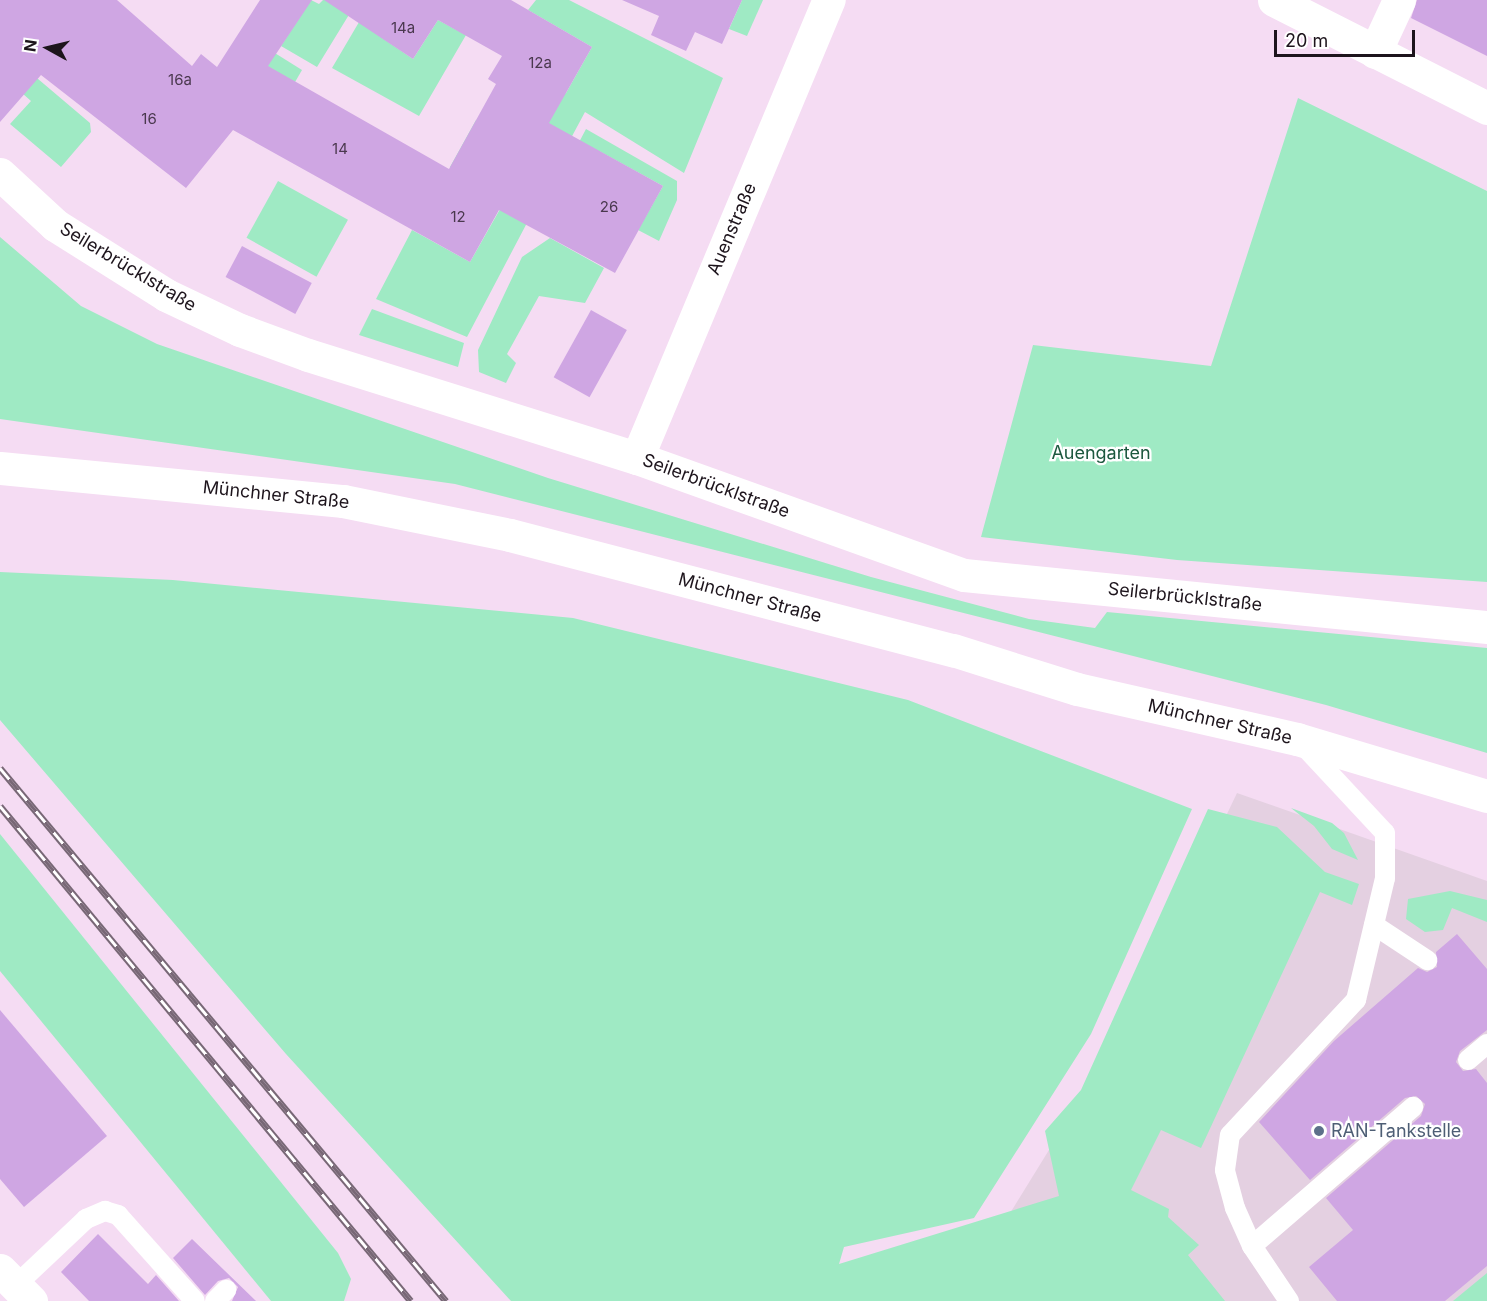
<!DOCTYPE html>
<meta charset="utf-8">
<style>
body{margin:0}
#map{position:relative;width:1487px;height:1301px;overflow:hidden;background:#f5dcf3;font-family:Inter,sans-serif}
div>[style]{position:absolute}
.commercial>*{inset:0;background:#e4d0e1}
.green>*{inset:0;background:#9feac4;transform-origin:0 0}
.building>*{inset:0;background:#cfa6e3;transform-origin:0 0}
.lane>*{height:20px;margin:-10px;padding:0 10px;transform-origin:10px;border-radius:10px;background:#fff}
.street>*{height:33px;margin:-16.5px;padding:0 16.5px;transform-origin:16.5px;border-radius:16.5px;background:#fff}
.secondary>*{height:33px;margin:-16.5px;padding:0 16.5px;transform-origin:16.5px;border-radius:16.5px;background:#fff}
.rail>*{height:7px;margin-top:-3.5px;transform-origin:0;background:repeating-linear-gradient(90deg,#fff 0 14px,#786876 0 28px);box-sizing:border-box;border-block:2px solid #786876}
.dots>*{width:16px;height:16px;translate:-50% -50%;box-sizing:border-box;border:3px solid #fff;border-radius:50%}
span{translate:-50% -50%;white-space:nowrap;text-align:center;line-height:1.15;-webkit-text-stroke:4.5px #fff;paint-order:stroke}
.number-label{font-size:15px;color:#4a384e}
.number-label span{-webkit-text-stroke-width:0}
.street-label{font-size:18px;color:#1d141c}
.park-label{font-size:18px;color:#1c583e}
.service-label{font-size:18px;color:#4e5e75}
.left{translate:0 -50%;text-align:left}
.north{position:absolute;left:18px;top:18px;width:60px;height:60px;-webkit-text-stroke:4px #fff;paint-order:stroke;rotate:278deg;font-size:16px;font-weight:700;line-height:24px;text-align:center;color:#1d141c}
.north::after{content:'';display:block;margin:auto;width:21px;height:27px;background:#1d141c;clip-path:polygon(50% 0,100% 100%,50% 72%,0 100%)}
.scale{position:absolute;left:1274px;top:30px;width:141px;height:27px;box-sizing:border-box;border:3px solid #1d141c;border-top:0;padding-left:8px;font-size:18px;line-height:21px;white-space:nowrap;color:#1d141c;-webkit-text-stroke:4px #fff;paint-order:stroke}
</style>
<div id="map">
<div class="commercial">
<div style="clip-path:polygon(1237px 793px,1487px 881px,1487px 1301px,803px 1301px,983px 1257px,1126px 1025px)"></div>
</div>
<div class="green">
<div style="clip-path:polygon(311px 0,319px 4px,323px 0,358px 0,317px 67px,281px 46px)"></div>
<div style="clip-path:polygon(372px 0,372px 31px,413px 59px,438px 20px,466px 35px,419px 116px,332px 68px)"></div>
<div style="clip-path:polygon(536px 0,569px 0,723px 78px,684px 173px,585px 112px,541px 194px,505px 198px,450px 167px,476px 120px,566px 93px,592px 47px,528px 10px)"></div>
<div style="clip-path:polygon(742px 0,763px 0,747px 36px,729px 29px)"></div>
<div style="clip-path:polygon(270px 50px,302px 70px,269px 127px,230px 60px)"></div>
<div style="clip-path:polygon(18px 62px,90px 123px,91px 132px,61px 167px,10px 124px,31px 101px,5px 78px)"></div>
<div style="clip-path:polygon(1298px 98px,1487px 191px,1487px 582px,1177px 560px,981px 537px,1033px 345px,1211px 366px)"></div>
<div style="clip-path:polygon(586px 129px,677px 181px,677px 200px,659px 241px,638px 230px,663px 186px,599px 151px,538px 220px)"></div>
<div style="left:278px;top:181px;width:80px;height:65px;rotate:29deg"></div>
<div style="clip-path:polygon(503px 204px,528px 221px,467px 337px,376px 299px,412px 230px,470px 262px)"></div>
<div style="clip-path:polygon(0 237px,81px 306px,157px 344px,548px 478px,871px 577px,1029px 619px,1095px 628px,1107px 612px,1487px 648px,1487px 753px,1326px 705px,455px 484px,0 419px)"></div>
<div style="clip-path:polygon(550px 238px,604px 268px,585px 303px,539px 296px,507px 354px,516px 363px,506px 383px,479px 372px,478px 350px,522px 257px)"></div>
<div style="clip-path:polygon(372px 309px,464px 343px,458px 367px,359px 335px)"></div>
<div style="clip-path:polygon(0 572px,173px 580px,573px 618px,908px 700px,1192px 809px,1091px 1034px,974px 1218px,844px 1247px,839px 1264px,1059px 1196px,1045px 1131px,1081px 1090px,1208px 809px,1277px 827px,1325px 872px,1359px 884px,1352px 905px,1320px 892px,1201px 1148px,1161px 1130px,1131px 1190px,1169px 1209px,1168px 1217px,1199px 1245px,1188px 1255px,1225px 1301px,511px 1301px,286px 1054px,0 720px)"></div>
<div style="clip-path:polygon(1291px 808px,1332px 823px,1344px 833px,1358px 860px,1332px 849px,1314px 826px)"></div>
<div style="clip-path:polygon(0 834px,338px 1253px,351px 1279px,344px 1301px,271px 1301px,0 971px)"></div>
<div style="clip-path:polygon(1450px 891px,1487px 900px,1487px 922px,1452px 908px,1443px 930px,1425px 932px,1406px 919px,1408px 899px)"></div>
<div style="clip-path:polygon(1487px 1273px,1487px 1301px,1453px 1301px)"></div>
</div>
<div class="building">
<div style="clip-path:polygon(0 0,117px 0,192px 66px,201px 54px,217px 67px,260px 0,312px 0,268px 66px,449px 169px,496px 84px,488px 79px,502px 56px,438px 20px,413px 59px,324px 0,511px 0,592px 47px,549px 123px,663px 186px,615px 273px,499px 210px,470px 262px,233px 130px,186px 188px,41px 75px,0 122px)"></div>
<div style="clip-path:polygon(622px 0,742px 0,722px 44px,695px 32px,686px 51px,651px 35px,659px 16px)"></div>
<div style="clip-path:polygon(1417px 0,1487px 0,1487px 56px,1411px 18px)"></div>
<div style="left:242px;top:246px;width:79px;height:35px;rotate:28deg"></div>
<div style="left:591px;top:310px;width:41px;height:77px;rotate:29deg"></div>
<div style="clip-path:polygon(1457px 934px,1487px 969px,1487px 1030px,1460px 1051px,1456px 1062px,1463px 1071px,1476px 1069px,1487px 1083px,1487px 1266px,1445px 1301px,1337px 1301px,1309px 1267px,1353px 1230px,1326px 1198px,1421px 1116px,1425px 1104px,1416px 1096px,1405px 1098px,1310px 1180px,1259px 1122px,1334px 1041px,1418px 968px,1427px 972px,1437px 967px,1436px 952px)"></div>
<div style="clip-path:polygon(0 1010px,107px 1136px,24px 1207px,0 1179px)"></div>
<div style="clip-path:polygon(98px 1234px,148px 1284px,156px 1275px,179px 1301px,89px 1301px,61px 1272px)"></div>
<div style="clip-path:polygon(192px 1239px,256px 1301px,232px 1301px,238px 1287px,229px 1278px,218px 1281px,205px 1295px,173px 1258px)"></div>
</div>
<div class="lane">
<div style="left:1374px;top:925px;width:64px;rotate:33.4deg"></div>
<div style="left:1468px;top:1060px;width:25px;rotate:-40deg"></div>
<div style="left:1252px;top:1246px;width:213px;rotate:-40.8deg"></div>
<div style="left:15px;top:1286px;width:98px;rotate:-43.3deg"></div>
<div style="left:86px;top:1219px;width:21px;rotate:-23deg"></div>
<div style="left:105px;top:1211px;width:14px;rotate:17deg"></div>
<div style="left:118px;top:1215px;width:115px;rotate:48.2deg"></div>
<div style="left:215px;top:1301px;width:16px;rotate:-45deg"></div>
<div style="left:1289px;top:1301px;width:66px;rotate:-123.9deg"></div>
<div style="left:1252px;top:1246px;width:42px;rotate:-114.1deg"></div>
<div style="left:1235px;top:1208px;width:39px;rotate:-105deg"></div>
<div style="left:1225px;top:1170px;width:35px;rotate:-82deg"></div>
<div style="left:1230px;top:1135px;width:185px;rotate:-47deg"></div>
<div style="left:1356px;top:1000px;width:125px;rotate:-76.6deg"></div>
<div style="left:1385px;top:878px;width:45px;rotate:-90deg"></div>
<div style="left:1385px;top:833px;width:123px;rotate:-133deg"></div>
</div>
<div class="street">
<div style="left:1274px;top:0;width:239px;rotate:26.9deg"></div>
<div style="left:1375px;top:52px;width:57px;rotate:-65.2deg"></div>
<div style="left:0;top:174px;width:75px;rotate:42.8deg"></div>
<div style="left:55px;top:225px;width:131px;rotate:32.2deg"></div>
<div style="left:166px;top:295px;width:82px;rotate:25.3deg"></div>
<div style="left:240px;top:330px;width:72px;rotate:20.2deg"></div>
<div style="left:308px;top:355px;width:345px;rotate:17.4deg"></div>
<div style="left:637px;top:458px;width:347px;rotate:19.7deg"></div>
<div style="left:964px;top:575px;width:526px;rotate:5.68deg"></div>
<div style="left:637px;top:458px;width:497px;rotate:-67.3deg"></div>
<div style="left:0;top:1270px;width:44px;rotate:45deg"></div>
</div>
<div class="secondary">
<div style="left:0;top:468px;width:345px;rotate:5.5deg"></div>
<div style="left:343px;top:501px;width:170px;rotate:11.5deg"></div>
<div style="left:510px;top:535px;width:458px;rotate:14.6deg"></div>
<div style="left:953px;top:650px;width:130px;rotate:17.5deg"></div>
<div style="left:1077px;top:689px;width:226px;rotate:12.8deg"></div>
<div style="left:1297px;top:739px;width:198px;rotate:16.7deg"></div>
</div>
<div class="rail">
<div style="left:0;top:768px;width:695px;rotate:50.08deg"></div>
<div style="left:0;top:806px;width:643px;rotate:50.3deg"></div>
</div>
<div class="dots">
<div style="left:1319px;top:1131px;background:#5c6f8a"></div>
</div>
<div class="number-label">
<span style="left:403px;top:28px">14a</span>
<span style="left:540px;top:63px">12a</span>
<span style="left:180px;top:80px">16a</span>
<span style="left:149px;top:119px">16</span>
<span style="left:340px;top:149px">14</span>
<span style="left:609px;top:207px">26</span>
<span style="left:458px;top:217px">12</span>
</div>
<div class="street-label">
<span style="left:732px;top:229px;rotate:-67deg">Auenstraße</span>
<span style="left:128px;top:267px;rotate:31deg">Seilerbrücklstraße</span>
<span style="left:716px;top:486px;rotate:20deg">Seilerbrücklstraße</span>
<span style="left:276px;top:495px;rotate:6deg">Münchner Straße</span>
<span style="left:1185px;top:597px;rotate:6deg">Seilerbrücklstraße</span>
<span style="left:750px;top:598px;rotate:15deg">Münchner Straße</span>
<span style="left:1220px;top:722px;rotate:13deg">Münchner Straße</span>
</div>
<div class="park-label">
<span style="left:1101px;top:453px">Auengarten</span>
</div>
<div class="service-label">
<span class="left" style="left:1331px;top:1131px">RAN-Tankstelle</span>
</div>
<div class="north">N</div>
<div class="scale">20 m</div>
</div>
